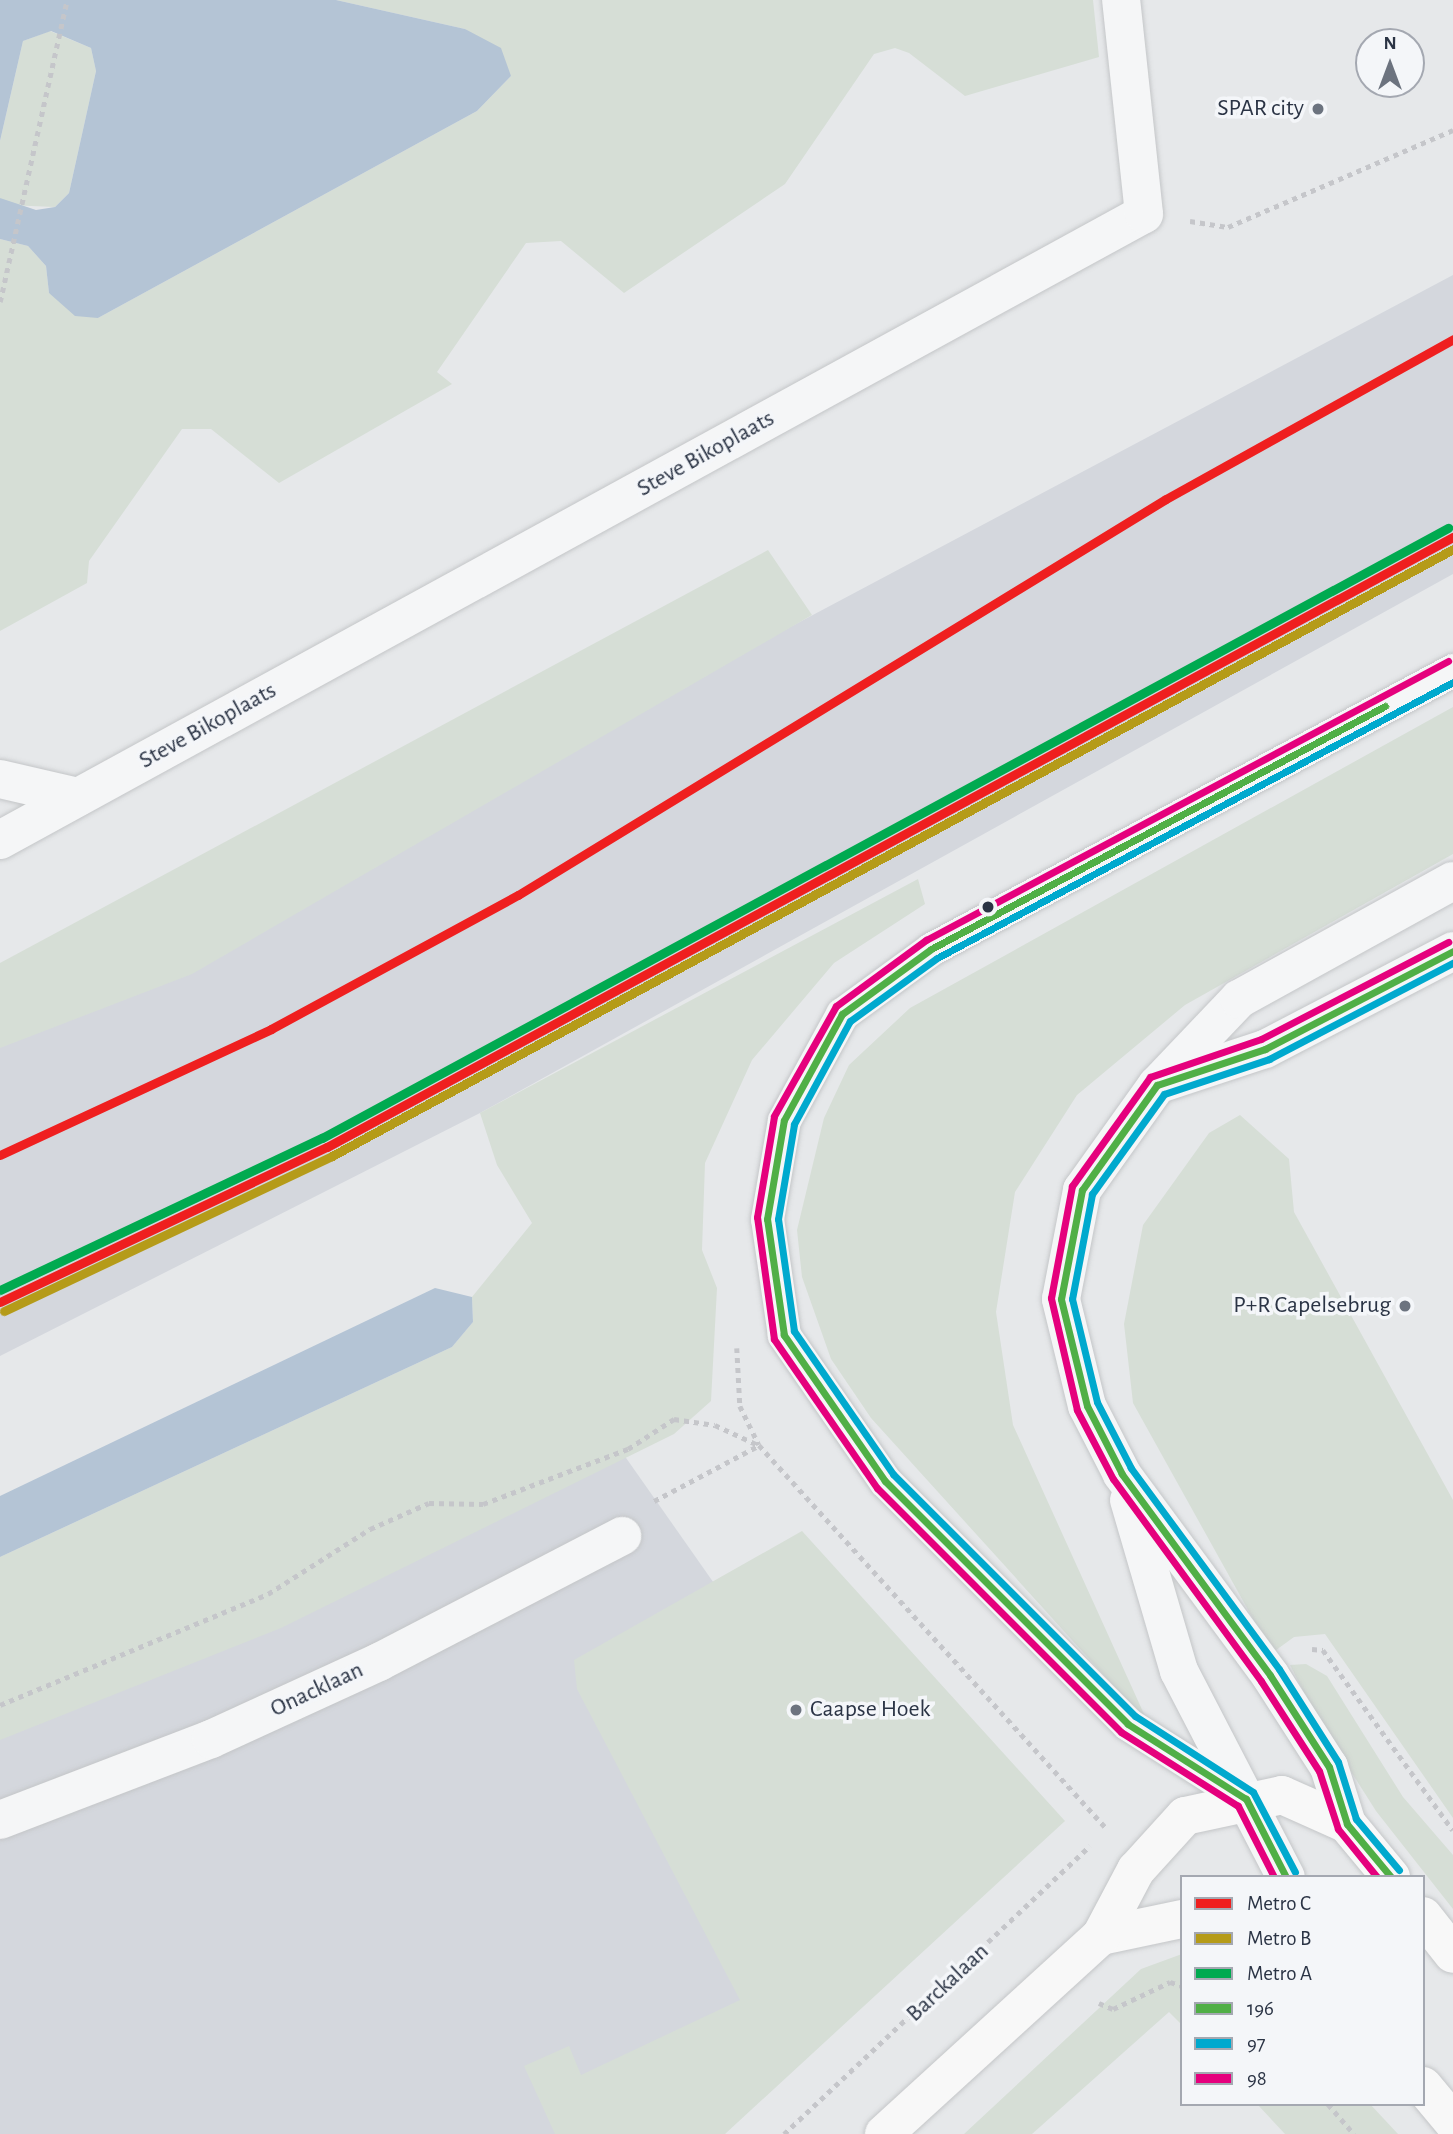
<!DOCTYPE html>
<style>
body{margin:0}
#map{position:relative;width:1453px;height:2134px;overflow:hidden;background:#e6e8ea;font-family:"Alegreya Sans",sans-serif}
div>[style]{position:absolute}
.built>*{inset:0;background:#d4d7dd}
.green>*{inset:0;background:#d6ded6}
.water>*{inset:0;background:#b4c4d5}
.path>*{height:4.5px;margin-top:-2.25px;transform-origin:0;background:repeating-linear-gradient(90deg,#c5c6ca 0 5px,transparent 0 10px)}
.roads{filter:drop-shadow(0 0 2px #c4c6c8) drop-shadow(0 0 2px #c4c6c8)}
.lane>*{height:33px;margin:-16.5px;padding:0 16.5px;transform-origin:16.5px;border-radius:16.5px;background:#f5f6f7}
.street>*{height:38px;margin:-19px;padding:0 19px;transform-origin:19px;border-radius:19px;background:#f5f6f7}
.secondary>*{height:38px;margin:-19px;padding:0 19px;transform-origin:19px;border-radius:19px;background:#f8f8f8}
.bus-1>*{height:7px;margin:-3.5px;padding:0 3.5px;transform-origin:3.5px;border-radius:3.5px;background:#50af46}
.bus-2>*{height:7px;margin:-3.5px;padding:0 3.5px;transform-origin:3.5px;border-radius:3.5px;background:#00a9ce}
.bus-3>*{height:7px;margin:-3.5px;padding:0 3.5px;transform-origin:3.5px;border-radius:3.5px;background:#e5007d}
.metro-1>*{height:9px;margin:-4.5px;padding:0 4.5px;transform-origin:4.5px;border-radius:4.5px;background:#ef1f1f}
.metro-2>*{height:9px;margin:-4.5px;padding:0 4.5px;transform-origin:4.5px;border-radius:4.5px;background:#b59b19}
.metro-3>*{height:9px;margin:-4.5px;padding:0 4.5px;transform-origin:4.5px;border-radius:4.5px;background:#00aa50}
.dots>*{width:19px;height:19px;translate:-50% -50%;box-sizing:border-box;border:4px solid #f4f6f9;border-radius:50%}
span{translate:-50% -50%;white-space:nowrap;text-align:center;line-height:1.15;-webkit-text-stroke:7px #f4f6f9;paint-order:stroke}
.poi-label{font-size:24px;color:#2b3445}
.right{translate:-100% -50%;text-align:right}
.left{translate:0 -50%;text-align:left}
.street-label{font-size:24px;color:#2b3445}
.legend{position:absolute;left:1180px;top:1875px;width:245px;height:231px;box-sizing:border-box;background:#f4f6f9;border:2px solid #a4a8b1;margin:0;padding:9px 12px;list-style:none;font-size:21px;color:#2b3445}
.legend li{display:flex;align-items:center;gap:14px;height:35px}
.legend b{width:35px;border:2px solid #a4a8b1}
.north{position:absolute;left:1355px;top:28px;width:70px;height:70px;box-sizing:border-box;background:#f4f6f9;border:2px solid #a4a8b1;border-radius:50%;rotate:0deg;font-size:19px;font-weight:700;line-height:28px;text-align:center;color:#2b3445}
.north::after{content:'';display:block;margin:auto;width:24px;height:32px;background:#6c737f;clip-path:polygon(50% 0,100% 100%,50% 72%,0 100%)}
</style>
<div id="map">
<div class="built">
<div style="clip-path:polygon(1453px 275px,1453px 574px,480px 1113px,0 1356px,0 1017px,713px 668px)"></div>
<div style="clip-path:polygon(624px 1455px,822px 1737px,810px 1979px,573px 2134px,0 2134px,0 1722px)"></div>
</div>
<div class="green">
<div style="clip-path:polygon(336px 0,1093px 0,1099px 57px,965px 96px,909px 53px,895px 48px,874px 54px,785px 184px,624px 293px,561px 241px,526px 243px,437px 372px,452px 384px,279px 483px,211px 429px,182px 429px,89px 561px,87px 583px,0 631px,0 239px,28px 246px,46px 266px,49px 293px,98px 318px,477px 111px,511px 76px,465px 29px)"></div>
<div style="clip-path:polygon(50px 31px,91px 48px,96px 71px,69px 193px,55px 207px,7px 205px,0 198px,0 141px,23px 41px)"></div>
<div style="clip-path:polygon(768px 550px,812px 615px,192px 974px,0 1048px,0 963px)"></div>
<div style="clip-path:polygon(1453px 707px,1453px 854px,1185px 1005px,1077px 1095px,1015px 1192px,996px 1312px,1013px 1425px,1149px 1725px,871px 1418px,831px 1359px,802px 1277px,797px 1230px,824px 1118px,849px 1065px,910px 1008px)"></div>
<div style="clip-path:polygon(918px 879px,925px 904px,834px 963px,752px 1060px,705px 1163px,702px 1250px,717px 1288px,711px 1401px,674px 1434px,281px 1628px,0 1740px,0 1557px,452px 1347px,473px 1322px,472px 1297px,532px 1223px,497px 1165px,480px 1113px)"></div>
<div style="clip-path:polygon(1240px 1115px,1289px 1159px,1294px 1212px,1453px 1500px,1453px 1818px,1325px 1634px,1294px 1637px,1272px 1653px,1133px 1403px,1124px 1324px,1143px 1225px,1209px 1133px)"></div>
<div style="clip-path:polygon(802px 1531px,1065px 1821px,725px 2134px,555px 2134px,524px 2066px,569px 2046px,581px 2075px,740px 2000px,577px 1689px,574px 1660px)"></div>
<div style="clip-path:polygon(1306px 1664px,1327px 1676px,1403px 1797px,1453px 1855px,1453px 1909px,1376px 1811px,1317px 1718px,1290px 1665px)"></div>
<div style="clip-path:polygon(1182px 1954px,1182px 2025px,1169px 2012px,1032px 2134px,964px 2134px,1141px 1969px)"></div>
<div style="clip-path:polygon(1257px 2104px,1370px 2104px,1398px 2134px,1285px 2134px)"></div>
</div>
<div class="water">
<div style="clip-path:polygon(0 0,336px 0,465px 29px,501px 48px,511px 76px,477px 111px,98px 318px,75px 316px,49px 293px,46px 266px,28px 246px,0 239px,0 198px,36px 210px,55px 207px,69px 193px,96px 71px,91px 48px,51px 31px,23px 41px,0 141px)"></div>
<div style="clip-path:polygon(435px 1288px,472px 1297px,473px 1322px,452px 1347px,0 1557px,0 1496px)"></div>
</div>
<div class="path">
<div style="left:1190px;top:221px;width:38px;rotate:9deg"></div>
<div style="left:1228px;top:227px;width:245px;rotate:-23.3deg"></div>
<div style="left:0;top:302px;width:309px;rotate:-77.5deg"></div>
<div style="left:737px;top:1348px;width:58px;rotate:87deg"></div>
<div style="left:740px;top:1406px;width:43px;rotate:64deg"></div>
<div style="left:759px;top:1445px;width:517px;rotate:47.82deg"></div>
<div style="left:654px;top:1501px;width:118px;rotate:-27.9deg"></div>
<div style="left:1312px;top:1649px;width:11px;rotate:5deg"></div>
<div style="left:1323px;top:1650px;width:222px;rotate:54.2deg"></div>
<div style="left:0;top:1705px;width:290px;rotate:-22.5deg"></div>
<div style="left:268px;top:1594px;width:121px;rotate:-32.5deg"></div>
<div style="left:370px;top:1529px;width:64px;rotate:-23.8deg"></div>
<div style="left:429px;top:1503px;width:54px;rotate:1.1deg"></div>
<div style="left:483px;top:1504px;width:155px;rotate:-20.8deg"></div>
<div style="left:628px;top:1449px;width:55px;rotate:-33.1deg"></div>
<div style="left:674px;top:1419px;width:41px;rotate:8.3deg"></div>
<div style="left:715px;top:1425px;width:47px;rotate:24.9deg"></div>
<div style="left:1099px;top:2003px;width:15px;rotate:23deg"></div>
<div style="left:1113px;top:2009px;width:63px;rotate:-25.3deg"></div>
<div style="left:1170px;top:1982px;width:13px;rotate:18deg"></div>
<div style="left:1328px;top:2104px;width:40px;rotate:49deg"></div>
<div style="left:784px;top:2134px;width:420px;rotate:-43.3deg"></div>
</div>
<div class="roads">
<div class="lane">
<div style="left:1246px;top:1799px;width:140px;rotate:-147.6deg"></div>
<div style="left:1128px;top:1724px;width:344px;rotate:-135deg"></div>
<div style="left:885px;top:1481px;width:178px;rotate:-124.7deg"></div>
<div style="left:784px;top:1335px;width:117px;rotate:-98.3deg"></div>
<div style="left:767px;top:1219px;width:100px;rotate:-80.3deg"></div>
<div style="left:784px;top:1120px;width:121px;rotate:-61.3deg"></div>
<div style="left:842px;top:1014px;width:110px;rotate:-36.1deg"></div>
<div style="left:931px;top:949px;width:592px;rotate:-28.12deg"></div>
</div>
<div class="street">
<div style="left:0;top:779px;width:80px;rotate:13deg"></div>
<div style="left:0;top:840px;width:1304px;rotate:-28.69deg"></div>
<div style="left:1144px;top:214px;width:215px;rotate:-96.1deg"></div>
<div style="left:1162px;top:1083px;width:108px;rotate:-18.3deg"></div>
<div style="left:1265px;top:1049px;width:212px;rotate:-27.5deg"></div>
<div style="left:1129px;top:1500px;width:178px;rotate:73.7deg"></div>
<div style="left:1179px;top:1671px;width:232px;rotate:62.6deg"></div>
<div style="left:0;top:1820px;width:226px;rotate:-21deg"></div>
<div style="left:211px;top:1739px;width:185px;rotate:-24.6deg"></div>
<div style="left:379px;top:1662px;width:274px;rotate:-27.4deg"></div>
<div style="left:1347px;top:1824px;width:60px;rotate:-107.5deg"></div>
<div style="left:1329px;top:1767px;width:109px;rotate:-122.7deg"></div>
<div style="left:1270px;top:1675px;width:250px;rotate:-126.4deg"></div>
<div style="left:1122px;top:1474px;width:76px;rotate:-117.2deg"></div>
<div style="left:1087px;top:1406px;width:110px;rotate:-103.7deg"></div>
<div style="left:1061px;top:1299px;width:111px;rotate:-79.1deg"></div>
<div style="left:1082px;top:1190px;width:129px;rotate:-54.5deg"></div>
<div style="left:1157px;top:1085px;width:119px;rotate:-46.4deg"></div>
<div style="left:1239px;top:999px;width:244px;rotate:-28.9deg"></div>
</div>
<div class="secondary">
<div style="left:1423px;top:1916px;width:48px;rotate:51.7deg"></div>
<div style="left:1101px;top:1936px;width:83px;rotate:-11.9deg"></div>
<div style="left:1423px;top:2086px;width:47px;rotate:50.2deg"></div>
<div style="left:884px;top:2134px;width:294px;rotate:-42.4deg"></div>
<div style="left:1101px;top:1936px;width:75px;rotate:-62.1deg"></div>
<div style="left:1136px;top:1870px;width:73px;rotate:-47.8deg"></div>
<div style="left:1185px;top:1816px;width:99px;rotate:-12.2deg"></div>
<div style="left:1282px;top:1795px;width:71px;rotate:24deg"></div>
<div style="left:1347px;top:1824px;width:69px;rotate:50.3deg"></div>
</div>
</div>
<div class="bus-1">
<div style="left:1286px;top:1877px;width:88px;rotate:-117.1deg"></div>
<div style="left:1246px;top:1799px;width:140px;rotate:-147.6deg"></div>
<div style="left:1128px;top:1724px;width:344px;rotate:-135deg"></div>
<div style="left:885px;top:1481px;width:178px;rotate:-124.7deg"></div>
<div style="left:784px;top:1335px;width:117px;rotate:-98.3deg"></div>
<div style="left:767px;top:1219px;width:100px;rotate:-80.3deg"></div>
<div style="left:784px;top:1120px;width:121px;rotate:-61.3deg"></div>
<div style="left:842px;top:1014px;width:110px;rotate:-36.1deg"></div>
<div style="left:931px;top:949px;width:515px;rotate:-28.16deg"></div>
<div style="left:1391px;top:1877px;width:69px;rotate:-129.7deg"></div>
<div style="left:1347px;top:1824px;width:60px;rotate:-107.5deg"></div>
<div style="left:1329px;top:1767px;width:109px;rotate:-122.7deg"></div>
<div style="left:1270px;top:1675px;width:250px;rotate:-126.4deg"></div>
<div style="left:1122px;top:1474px;width:76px;rotate:-117.2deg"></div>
<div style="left:1087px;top:1406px;width:110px;rotate:-103.7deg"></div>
<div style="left:1061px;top:1299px;width:111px;rotate:-79.1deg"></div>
<div style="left:1082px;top:1190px;width:129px;rotate:-54.5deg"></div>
<div style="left:1157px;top:1085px;width:114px;rotate:-18.4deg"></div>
<div style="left:1265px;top:1049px;width:212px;rotate:-27.5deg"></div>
</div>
<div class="bus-2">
<div style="left:1399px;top:1870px;width:67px;rotate:-130.1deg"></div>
<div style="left:1356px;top:1819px;width:60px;rotate:-107.5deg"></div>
<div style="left:1338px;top:1762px;width:110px;rotate:-122.4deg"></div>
<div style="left:1279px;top:1669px;width:250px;rotate:-126.4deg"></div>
<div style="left:1131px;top:1468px;width:74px;rotate:-117.3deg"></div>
<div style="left:1097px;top:1402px;width:106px;rotate:-103.6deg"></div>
<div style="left:1072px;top:1299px;width:107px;rotate:-79.2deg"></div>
<div style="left:1092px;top:1194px;width:123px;rotate:-54.2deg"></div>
<div style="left:1164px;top:1094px;width:111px;rotate:-18.4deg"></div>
<div style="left:1269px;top:1059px;width:208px;rotate:-27.6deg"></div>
<div style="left:1295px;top:1872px;width:90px;rotate:-117.7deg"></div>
<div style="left:1253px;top:1792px;width:140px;rotate:-147.2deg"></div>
<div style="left:1135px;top:1716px;width:342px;rotate:-135deg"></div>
<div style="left:893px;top:1474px;width:174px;rotate:-124.7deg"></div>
<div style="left:794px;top:1331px;width:113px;rotate:-98.1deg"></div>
<div style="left:778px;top:1219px;width:96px;rotate:-80.4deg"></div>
<div style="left:794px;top:1124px;width:117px;rotate:-61.5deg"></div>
<div style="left:850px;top:1021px;width:107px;rotate:-35.9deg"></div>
<div style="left:937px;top:958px;width:585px;rotate:-28.14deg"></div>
</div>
<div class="bus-3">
<div style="left:1274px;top:1877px;width:80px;rotate:-116.9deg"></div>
<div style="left:1238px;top:1806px;width:138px;rotate:-147.7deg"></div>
<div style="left:1121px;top:1732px;width:345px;rotate:-135deg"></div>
<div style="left:877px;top:1488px;width:181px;rotate:-124.7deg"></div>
<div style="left:774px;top:1339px;width:123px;rotate:-97.9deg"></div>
<div style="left:757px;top:1217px;width:102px;rotate:-80.4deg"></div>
<div style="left:774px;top:1116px;width:126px;rotate:-60.6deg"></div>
<div style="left:836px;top:1006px;width:112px;rotate:-36.3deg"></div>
<div style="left:926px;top:940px;width:592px;rotate:-28.12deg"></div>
<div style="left:1377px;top:1877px;width:62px;rotate:-129.1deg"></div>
<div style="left:1338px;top:1829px;width:61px;rotate:-108.1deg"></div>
<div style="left:1319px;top:1771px;width:107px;rotate:-122.8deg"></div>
<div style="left:1261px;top:1681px;width:250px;rotate:-126.2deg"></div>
<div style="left:1113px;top:1479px;width:78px;rotate:-117.6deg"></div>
<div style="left:1077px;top:1410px;width:115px;rotate:-103.1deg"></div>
<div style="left:1051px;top:1298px;width:114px;rotate:-79.4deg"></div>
<div style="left:1072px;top:1186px;width:134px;rotate:-54.4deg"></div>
<div style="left:1150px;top:1077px;width:117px;rotate:-18.9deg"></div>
<div style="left:1261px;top:1039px;width:211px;rotate:-27.4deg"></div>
</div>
<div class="metro-1">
<div style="left:0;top:1155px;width:299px;rotate:-24.9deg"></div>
<div style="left:271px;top:1029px;width:281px;rotate:-28.5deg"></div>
<div style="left:518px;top:895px;width:759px;rotate:-31.43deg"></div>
<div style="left:1166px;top:499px;width:329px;rotate:-29.1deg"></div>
<div style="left:0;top:1302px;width:362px;rotate:-25.4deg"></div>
<div style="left:327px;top:1147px;width:1281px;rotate:-28.45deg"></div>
</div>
<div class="metro-2">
<div style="left:4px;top:1311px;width:363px;rotate:-25.3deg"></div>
<div style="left:332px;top:1156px;width:1275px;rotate:-28.43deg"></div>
</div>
<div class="metro-3">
<div style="left:0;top:1290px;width:356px;rotate:-25.3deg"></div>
<div style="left:322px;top:1138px;width:1281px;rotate:-28.45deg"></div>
</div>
<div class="dots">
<div style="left:1318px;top:109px;background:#6c737f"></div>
<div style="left:988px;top:907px;background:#2b3445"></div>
<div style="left:1405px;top:1306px;background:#6c737f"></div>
<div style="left:796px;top:1710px;background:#6c737f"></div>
</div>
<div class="poi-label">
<span class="right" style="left:1304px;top:109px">SPAR city</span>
<span class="right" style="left:1391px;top:1306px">P+R Capelsebrug</span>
<span class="left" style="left:810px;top:1710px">Caapse Hoek</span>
</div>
<div class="street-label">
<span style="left:706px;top:454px;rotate:-29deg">Steve Bikoplaats</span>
<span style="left:208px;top:726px;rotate:-29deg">Steve Bikoplaats</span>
<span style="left:317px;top:1690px;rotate:-25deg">Onacklaan</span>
<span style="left:948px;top:1983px;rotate:-43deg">Barckalaan</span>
</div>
<ul class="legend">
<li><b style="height:9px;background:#ef1f1f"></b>Metro C</li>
<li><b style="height:9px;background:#b59b19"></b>Metro B</li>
<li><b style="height:9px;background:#00aa50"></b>Metro A</li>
<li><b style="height:9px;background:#50af46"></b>196</li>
<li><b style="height:9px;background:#00a9ce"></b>97</li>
<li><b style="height:9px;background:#e5007d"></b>98</li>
</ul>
<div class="north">N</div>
</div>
